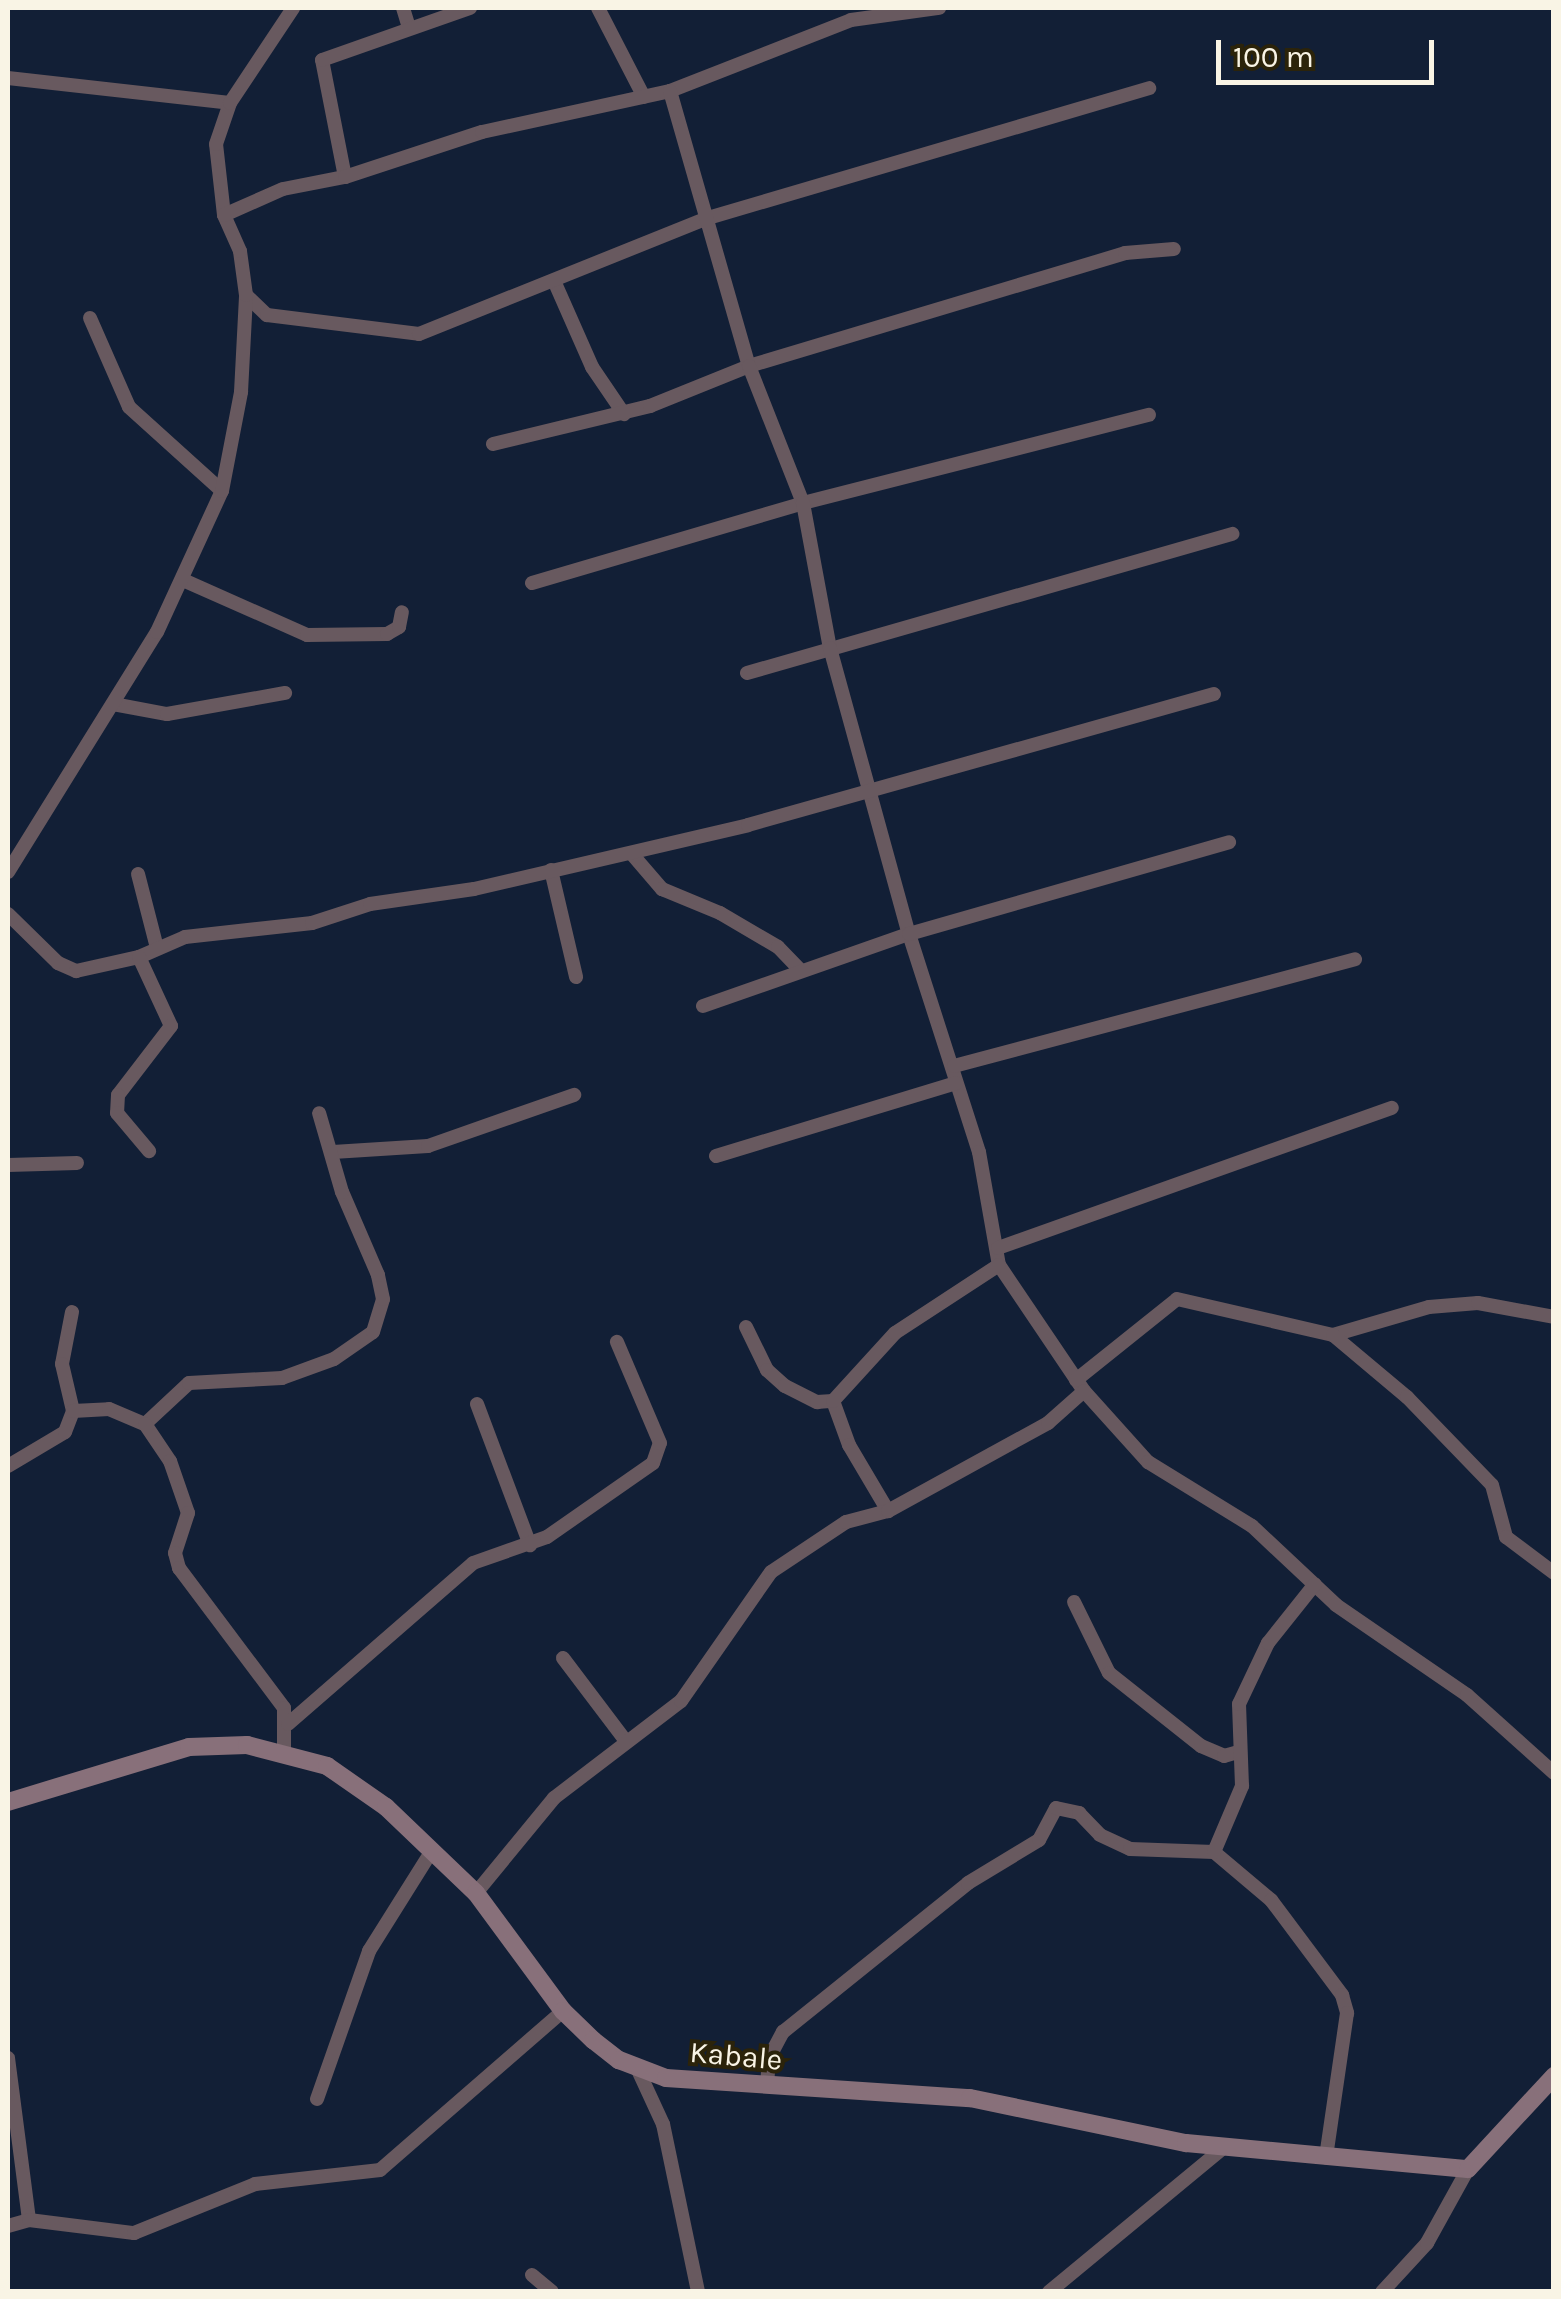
<!DOCTYPE html>
<style>
body{margin:0}
#map{position:relative;width:1561px;height:2299px;overflow:hidden;background:#352d14;font-family:Karla,sans-serif}
div>[style]{position:absolute}
.water>*{inset:0;background:#121f36;transform-origin:0 0}
.street>*{height:14px;margin:-7px;padding:0 7px;transform-origin:7px;border-radius:7px;background:#68595f}
.secondary>*{height:18px;margin:-9px;padding:0 9px;transform-origin:9px;border-radius:9px;background:#88707a}
span{translate:-50% -50%;white-space:nowrap;text-align:center;line-height:1.15;-webkit-text-stroke:8px #2b230a;paint-order:stroke}
.street-label{font-size:30px;color:#f9f4e5}
.frame{position:absolute;inset:0;border:10px solid #f9f4e5;pointer-events:none}
.scale{position:absolute;left:1216px;top:40px;width:218px;height:45px;box-sizing:border-box;border:5px solid #f9f4e5;border-top:0;padding-left:12px;font-size:30px;line-height:35px;white-space:nowrap;color:#f9f4e5;-webkit-text-stroke:8px #2b230a;paint-order:stroke}
</style>
<div id="map">
<div class="water">
<div style="left:8px;top:8px;width:1545px;height:2284px"></div>
</div>
<div class="street">
<div style="left:403px;top:8px;width:21px;rotate:73deg"></div>
<div style="left:598px;top:8px;width:100px;rotate:62.7deg"></div>
<div style="left:8px;top:78px;width:223px;rotate:6.4deg"></div>
<div style="left:670px;top:91px;width:194px;rotate:-21.4deg"></div>
<div style="left:851px;top:20px;width:89px;rotate:-7.8deg"></div>
<div style="left:345px;top:177px;width:119px;rotate:-101.1deg"></div>
<div style="left:322px;top:60px;width:157px;rotate:-19.4deg"></div>
<div style="left:224px;top:215px;width:71px;rotate:-96.4deg"></div>
<div style="left:216px;top:144px;width:43px;rotate:-71.1deg"></div>
<div style="left:230px;top:103px;width:114px;rotate:-56.4deg"></div>
<div style="left:555px;top:283px;width:92px;rotate:66.2deg"></div>
<div style="left:592px;top:367px;width:57px;rotate:55.8deg"></div>
<div style="left:246px;top:295px;width:29px;rotate:44deg"></div>
<div style="left:267px;top:315px;width:153px;rotate:7.1deg"></div>
<div style="left:419px;top:334px;width:311px;rotate:-21.9deg"></div>
<div style="left:708px;top:218px;width:460px;rotate:-16.4deg"></div>
<div style="left:90px;top:318px;width:97px;rotate:66.3deg"></div>
<div style="left:129px;top:407px;width:125px;rotate:42.1deg"></div>
<div style="left:493px;top:444px;width:162px;rotate:-13.6deg"></div>
<div style="left:650px;top:406px;width:107px;rotate:-22deg"></div>
<div style="left:749px;top:366px;width:393px;rotate:-16.7deg"></div>
<div style="left:1125px;top:253px;width:49px;rotate:-4.7deg"></div>
<div style="left:183px;top:580px;width:136px;rotate:23.9deg"></div>
<div style="left:307px;top:635px;width:80px;rotate:-0.7deg"></div>
<div style="left:387px;top:634px;width:14px;rotate:-30deg"></div>
<div style="left:399px;top:627px;width:15px;rotate:-79deg"></div>
<div style="left:532px;top:583px;width:283px;rotate:-16.4deg"></div>
<div style="left:803px;top:503px;width:357px;rotate:-14.3deg"></div>
<div style="left:747px;top:673px;width:505px;rotate:-15.99deg"></div>
<div style="left:113px;top:704px;width:55px;rotate:10.5deg"></div>
<div style="left:167px;top:714px;width:120px;rotate:-10.1deg"></div>
<div style="left:631px;top:853px;width:48px;rotate:49.3deg"></div>
<div style="left:662px;top:889px;width:63px;rotate:22.5deg"></div>
<div style="left:720px;top:913px;width:67px;rotate:30.4deg"></div>
<div style="left:778px;top:947px;width:30px;rotate:46deg"></div>
<div style="left:551px;top:870px;width:110px;rotate:76.8deg"></div>
<div style="left:8px;top:872px;width:282px;rotate:-58.2deg"></div>
<div style="left:157px;top:632px;width:155px;rotate:-65.3deg"></div>
<div style="left:222px;top:491px;width:101px;rotate:-79.1deg"></div>
<div style="left:241px;top:392px;width:97px;rotate:-87deg"></div>
<div style="left:246px;top:295px;width:44px;rotate:-97.8deg"></div>
<div style="left:240px;top:251px;width:39px;rotate:-114deg"></div>
<div style="left:224px;top:215px;width:64px;rotate:-23.8deg"></div>
<div style="left:283px;top:189px;width:63px;rotate:-11deg"></div>
<div style="left:345px;top:177px;width:144px;rotate:-18.2deg"></div>
<div style="left:482px;top:132px;width:192px;rotate:-12.3deg"></div>
<div style="left:670px;top:91px;width:286px;rotate:74deg"></div>
<div style="left:749px;top:366px;width:147px;rotate:68.5deg"></div>
<div style="left:803px;top:503px;width:147px;rotate:79.5deg"></div>
<div style="left:830px;top:648px;width:297px;rotate:74.6deg"></div>
<div style="left:909px;top:934px;width:229px;rotate:72.2deg"></div>
<div style="left:979px;top:1152px;width:115px;rotate:80deg"></div>
<div style="left:999px;top:1265px;width:152px;rotate:56deg"></div>
<div style="left:1084px;top:1391px;width:96px;rotate:48deg"></div>
<div style="left:1148px;top:1462px;width:122px;rotate:31.6deg"></div>
<div style="left:1252px;top:1526px;width:115px;rotate:43.2deg"></div>
<div style="left:1336px;top:1605px;width:159px;rotate:34.5deg"></div>
<div style="left:1467px;top:1695px;width:117px;rotate:41.9deg"></div>
<div style="left:138px;top:874px;width:76px;rotate:75.6deg"></div>
<div style="left:8px;top:914px;width:70px;rotate:44.4deg"></div>
<div style="left:58px;top:963px;width:20px;rotate:24deg"></div>
<div style="left:76px;top:971px;width:65px;rotate:-12.5deg"></div>
<div style="left:139px;top:957px;width:50px;rotate:-23.5deg"></div>
<div style="left:185px;top:937px;width:128px;rotate:-6.3deg"></div>
<div style="left:312px;top:923px;width:61px;rotate:-18.1deg"></div>
<div style="left:370px;top:904px;width:105px;rotate:-8.2deg"></div>
<div style="left:474px;top:889px;width:281px;rotate:-13.1deg"></div>
<div style="left:748px;top:825px;width:484px;rotate:-15.7deg"></div>
<div style="left:139px;top:957px;width:76px;rotate:65.1deg"></div>
<div style="left:171px;top:1026px;width:87px;rotate:127.5deg"></div>
<div style="left:118px;top:1095px;width:18px;rotate:93deg"></div>
<div style="left:117px;top:1113px;width:50px;rotate:49.9deg"></div>
<div style="left:703px;top:1006px;width:218px;rotate:-19.3deg"></div>
<div style="left:909px;top:934px;width:333px;rotate:-16deg"></div>
<div style="left:954px;top:1066px;width:415px;rotate:-14.9deg"></div>
<div style="left:333px;top:1152px;width:95px;rotate:-3.6deg"></div>
<div style="left:428px;top:1146px;width:155px;rotate:-19.3deg"></div>
<div style="left:716px;top:1156px;width:251px;rotate:-16.9deg"></div>
<div style="left:8px;top:1165px;width:69px;rotate:-1.7deg"></div>
<div style="left:998px;top:1248px;width:418px;rotate:-19.6deg"></div>
<div style="left:72px;top:1312px;width:53px;rotate:100.9deg"></div>
<div style="left:62px;top:1364px;width:48px;rotate:76.8deg"></div>
<div style="left:746px;top:1327px;width:48px;rotate:64deg"></div>
<div style="left:767px;top:1370px;width:24px;rotate:42deg"></div>
<div style="left:785px;top:1386px;width:36px;rotate:27deg"></div>
<div style="left:817px;top:1402px;width:16px;rotate:-4deg"></div>
<div style="left:833px;top:1401px;width:47px;rotate:70deg"></div>
<div style="left:849px;top:1445px;width:77px;rotate:59.4deg"></div>
<div style="left:1333px;top:1335px;width:100px;rotate:-16.3deg"></div>
<div style="left:1429px;top:1307px;width:49px;rotate:-4.7deg"></div>
<div style="left:1478px;top:1303px;width:77px;rotate:10.4deg"></div>
<div style="left:1076px;top:1380px;width:129px;rotate:-38.7deg"></div>
<div style="left:1177px;top:1299px;width:160px;rotate:13deg"></div>
<div style="left:1333px;top:1335px;width:97px;rotate:40deg"></div>
<div style="left:1407px;top:1397px;width:122px;rotate:46deg"></div>
<div style="left:1492px;top:1485px;width:54px;rotate:74.9deg"></div>
<div style="left:1506px;top:1537px;width:60px;rotate:36.9deg"></div>
<div style="left:833px;top:1401px;width:92px;rotate:-47.6deg"></div>
<div style="left:895px;top:1333px;width:124px;rotate:-33.2deg"></div>
<div style="left:477px;top:1404px;width:151px;rotate:69.4deg"></div>
<div style="left:145px;top:1424px;width:60px;rotate:-43deg"></div>
<div style="left:189px;top:1383px;width:93px;rotate:-3.1deg"></div>
<div style="left:282px;top:1378px;width:55px;rotate:-20.1deg"></div>
<div style="left:334px;top:1359px;width:47px;rotate:-34.7deg"></div>
<div style="left:373px;top:1332px;width:34px;rotate:-73deg"></div>
<div style="left:383px;top:1299px;width:25px;rotate:-102deg"></div>
<div style="left:378px;top:1275px;width:90px;rotate:-113.4deg"></div>
<div style="left:342px;top:1192px;width:82px;rotate:-106.2deg"></div>
<div style="left:8px;top:1466px;width:66px;rotate:-30.8deg"></div>
<div style="left:65px;top:1432px;width:22px;rotate:-69deg"></div>
<div style="left:73px;top:1411px;width:36px;rotate:-3deg"></div>
<div style="left:109px;top:1409px;width:39px;rotate:23deg"></div>
<div style="left:145px;top:1424px;width:45px;rotate:56deg"></div>
<div style="left:170px;top:1461px;width:55px;rotate:70.9deg"></div>
<div style="left:188px;top:1513px;width:42px;rotate:108deg"></div>
<div style="left:175px;top:1553px;width:16px;rotate:75deg"></div>
<div style="left:179px;top:1568px;width:175px;rotate:53.1deg"></div>
<div style="left:284px;top:1708px;width:46px;rotate:90deg"></div>
<div style="left:1074px;top:1602px;width:79px;rotate:63.8deg"></div>
<div style="left:1109px;top:1673px;width:117px;rotate:38.4deg"></div>
<div style="left:1201px;top:1746px;width:25px;rotate:23deg"></div>
<div style="left:1224px;top:1756px;width:15px;rotate:-16deg"></div>
<div style="left:563px;top:1658px;width:103px;rotate:52.9deg"></div>
<div style="left:288px;top:1724px;width:245px;rotate:-41deg"></div>
<div style="left:473px;top:1563px;width:78px;rotate:-19.4deg"></div>
<div style="left:547px;top:1537px;width:129px;rotate:-34.9deg"></div>
<div style="left:653px;top:1463px;width:21px;rotate:-71deg"></div>
<div style="left:660px;top:1443px;width:110px;rotate:-113.1deg"></div>
<div style="left:1214px;top:1852px;width:75px;rotate:40.1deg"></div>
<div style="left:1271px;top:1900px;width:119px;rotate:53.2deg"></div>
<div style="left:1342px;top:1995px;width:19px;rotate:74deg"></div>
<div style="left:1347px;top:2013px;width:146px;rotate:98.3deg"></div>
<div style="left:476px;top:1893px;width:123px;rotate:-50.6deg"></div>
<div style="left:554px;top:1798px;width:160px;rotate:-37.4deg"></div>
<div style="left:681px;top:1701px;width:157px;rotate:-55.1deg"></div>
<div style="left:771px;top:1572px;width:90px;rotate:-33.7deg"></div>
<div style="left:846px;top:1522px;width:43px;rotate:-14.7deg"></div>
<div style="left:888px;top:1511px;width:183px;rotate:-28.8deg"></div>
<div style="left:1048px;top:1423px;width:48px;rotate:-41.6deg"></div>
<div style="left:8px;top:2058px;width:163px;rotate:82.6deg"></div>
<div style="left:638px;top:2070px;width:60px;rotate:65.2deg"></div>
<div style="left:663px;top:2124px;width:172px;rotate:78.2deg"></div>
<div style="left:767px;top:2086px;width:28px;rotate:-86deg"></div>
<div style="left:769px;top:2058px;width:30px;rotate:-62deg"></div>
<div style="left:783px;top:2032px;width:238px;rotate:-38.8deg"></div>
<div style="left:968px;top:1883px;width:83px;rotate:-31.2deg"></div>
<div style="left:1039px;top:1840px;width:36px;rotate:-62deg"></div>
<div style="left:1056px;top:1808px;width:24px;rotate:12deg"></div>
<div style="left:1079px;top:1813px;width:30px;rotate:46deg"></div>
<div style="left:1100px;top:1835px;width:33px;rotate:25deg"></div>
<div style="left:1130px;top:1849px;width:84px;rotate:2deg"></div>
<div style="left:1214px;top:1852px;width:72px;rotate:-67deg"></div>
<div style="left:1242px;top:1786px;width:82px;rotate:-92.1deg"></div>
<div style="left:1239px;top:1704px;width:68px;rotate:-64.6deg"></div>
<div style="left:1268px;top:1643px;width:75px;rotate:-51.5deg"></div>
<div style="left:317px;top:2099px;width:157px;rotate:-70.6deg"></div>
<div style="left:369px;top:1951px;width:117px;rotate:-57.9deg"></div>
<div style="left:8px;top:2226px;width:22px;rotate:-16deg"></div>
<div style="left:29px;top:2220px;width:106px;rotate:7.1deg"></div>
<div style="left:134px;top:2233px;width:131px;rotate:-22deg"></div>
<div style="left:255px;top:2184px;width:126px;rotate:-6.4deg"></div>
<div style="left:380px;top:2170px;width:242px;rotate:-41deg"></div>
<div style="left:532px;top:2275px;width:26px;rotate:40deg"></div>
<div style="left:1049px;top:2292px;width:227px;rotate:-39.6deg"></div>
<div style="left:1382px;top:2292px;width:67px;rotate:-47.4deg"></div>
<div style="left:1427px;top:2243px;width:85px;rotate:-61deg"></div>
</div>
<div class="secondary">
<div style="left:8px;top:1802px;width:189px;rotate:-16.9deg"></div>
<div style="left:189px;top:1747px;width:58px;rotate:-2deg"></div>
<div style="left:247px;top:1745px;width:83px;rotate:14.7deg"></div>
<div style="left:327px;top:1766px;width:72px;rotate:34.8deg"></div>
<div style="left:386px;top:1807px;width:124px;rotate:43.7deg"></div>
<div style="left:476px;top:1893px;width:147px;rotate:53.6deg"></div>
<div style="left:563px;top:2011px;width:42px;rotate:44deg"></div>
<div style="left:593px;top:2040px;width:33px;rotate:38deg"></div>
<div style="left:619px;top:2060px;width:50px;rotate:21deg"></div>
<div style="left:666px;top:2078px;width:305px;rotate:3.8deg"></div>
<div style="left:970px;top:2098px;width:221px;rotate:11.8deg"></div>
<div style="left:1186px;top:2143px;width:283px;rotate:5.3deg"></div>
<div style="left:1468px;top:2169px;width:127px;rotate:-47.2deg"></div>
</div>
<div class="street-label">
<span style="left:736px;top:2056px;rotate:5deg">Kabale</span>
</div>
<div class="frame"></div>
<div class="scale">100 m</div>
</div>
